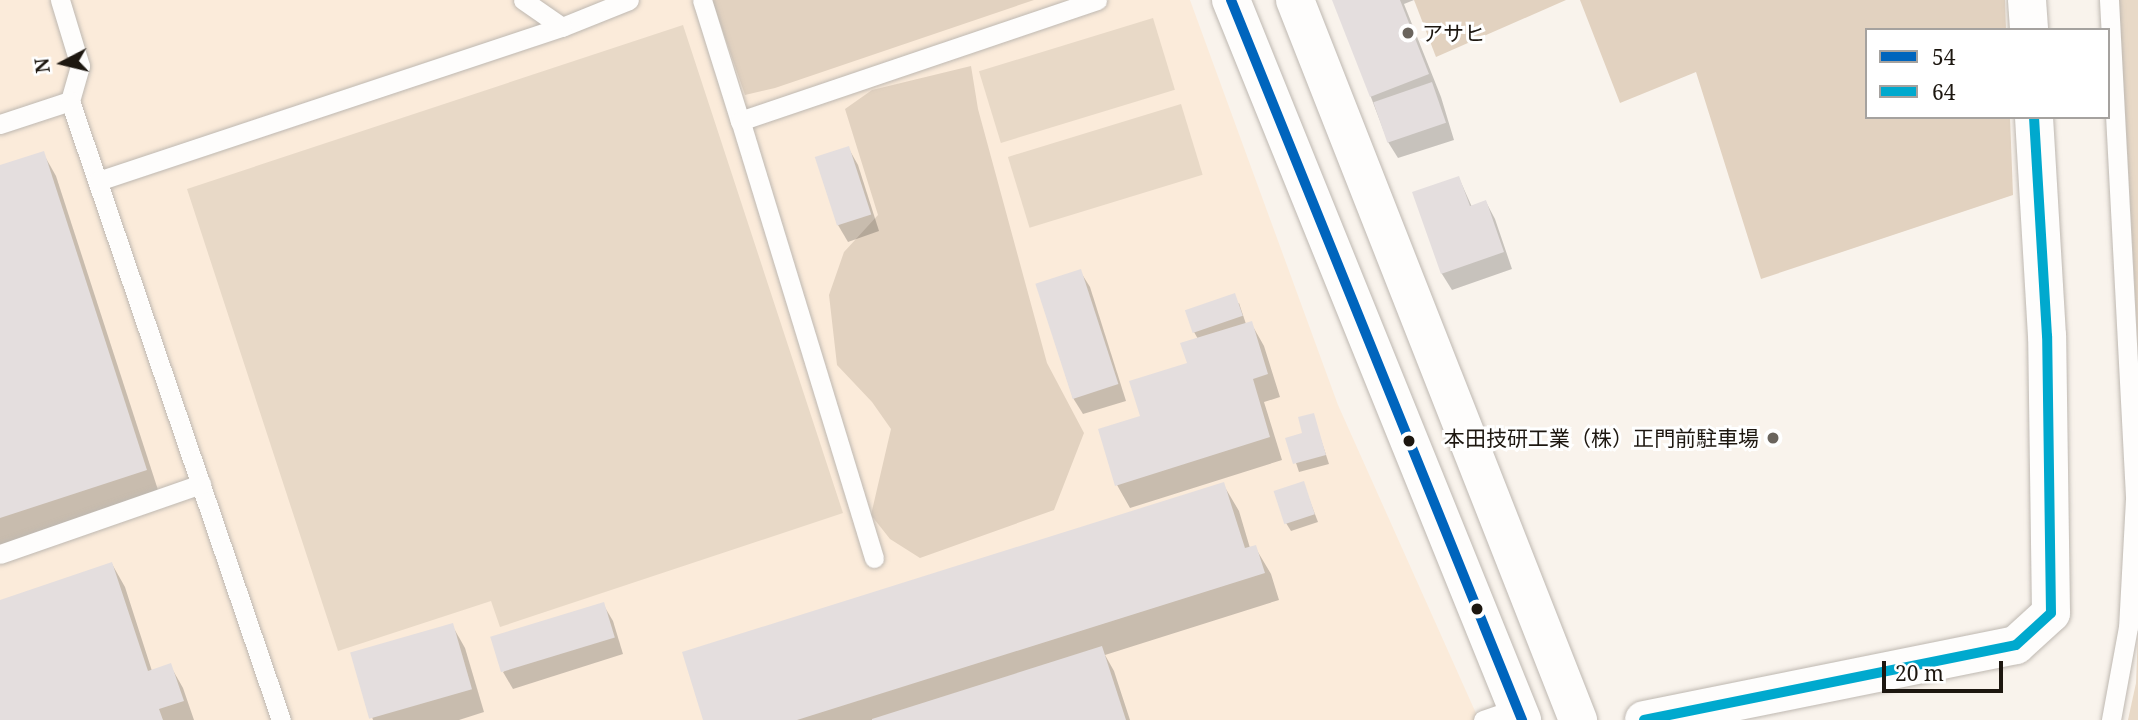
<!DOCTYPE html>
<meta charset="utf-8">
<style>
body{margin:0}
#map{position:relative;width:2138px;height:720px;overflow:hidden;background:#f9f3ec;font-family:"Noto Serif","Noto Sans JP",serif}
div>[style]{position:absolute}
.built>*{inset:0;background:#fbebda}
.green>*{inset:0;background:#e8d9c7;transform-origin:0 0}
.forest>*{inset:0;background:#e2d2c0}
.shadow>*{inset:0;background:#0003}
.building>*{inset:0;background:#e4dede;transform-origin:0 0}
.roads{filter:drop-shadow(0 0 2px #beb8b1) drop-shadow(0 0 2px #beb8b1)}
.service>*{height:19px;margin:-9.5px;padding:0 9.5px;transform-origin:9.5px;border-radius:9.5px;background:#fefdfc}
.tertiary>*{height:38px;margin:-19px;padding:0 19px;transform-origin:19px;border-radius:19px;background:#fefdfc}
.bus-1>*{height:10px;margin:-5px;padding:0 5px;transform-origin:5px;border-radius:5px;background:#0065bd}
.bus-2>*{height:10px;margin:-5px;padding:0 5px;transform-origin:5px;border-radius:5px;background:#00a9ce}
.dots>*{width:19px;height:19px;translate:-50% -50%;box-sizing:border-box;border:4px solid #fff;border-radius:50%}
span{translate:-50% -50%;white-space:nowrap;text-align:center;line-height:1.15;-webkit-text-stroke:6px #fff;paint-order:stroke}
.poi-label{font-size:21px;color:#1d1710}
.left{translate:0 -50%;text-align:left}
.right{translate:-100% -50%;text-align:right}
.legend{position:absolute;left:1865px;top:28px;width:245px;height:91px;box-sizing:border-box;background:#fff;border:2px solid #a5a29f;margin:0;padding:9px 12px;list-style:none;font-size:21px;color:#1d1710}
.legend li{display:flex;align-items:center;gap:14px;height:35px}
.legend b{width:35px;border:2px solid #a5a29f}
.north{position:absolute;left:28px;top:28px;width:70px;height:70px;-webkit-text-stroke:5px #fff;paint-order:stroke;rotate:263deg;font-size:19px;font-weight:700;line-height:28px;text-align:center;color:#1d1710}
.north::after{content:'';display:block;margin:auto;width:24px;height:32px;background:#1d1710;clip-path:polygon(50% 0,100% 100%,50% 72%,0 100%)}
.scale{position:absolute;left:1882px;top:661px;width:121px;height:32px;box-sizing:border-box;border:4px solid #1d1710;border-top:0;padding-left:9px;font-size:21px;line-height:24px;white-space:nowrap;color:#1d1710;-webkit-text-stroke:5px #fff;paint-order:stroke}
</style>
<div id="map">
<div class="built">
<div style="clip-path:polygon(0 0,1190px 0,1338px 405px,1479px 720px,0 720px)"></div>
</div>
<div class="green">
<div style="clip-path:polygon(2119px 0,2138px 0,2138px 346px)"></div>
<div style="left:1153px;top:18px;width:75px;height:182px;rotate:73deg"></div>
<div style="clip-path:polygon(683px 25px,843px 513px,500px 627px,491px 601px,338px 651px,187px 189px)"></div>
<div style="left:1181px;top:104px;width:74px;height:181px;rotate:73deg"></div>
<div style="clip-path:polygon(2138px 633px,2138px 720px,2128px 720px,2136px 683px)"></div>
</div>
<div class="forest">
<div style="clip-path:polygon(712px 0,1034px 0,775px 88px,745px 95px)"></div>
<div style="clip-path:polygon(1414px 0,1566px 0,1436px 57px)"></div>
<div style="clip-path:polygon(1580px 0,2005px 0,2006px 30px,1867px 30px,1867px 117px,2010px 117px,2013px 195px,1761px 279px,1696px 72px,1620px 103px)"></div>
<div style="clip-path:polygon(971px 66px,978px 109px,1047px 363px,1084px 433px,1054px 510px,920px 558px,890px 539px,871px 515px,891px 429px,872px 402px,837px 365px,829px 295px,844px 252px,878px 215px,845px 109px,872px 90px)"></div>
</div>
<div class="shadow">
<div style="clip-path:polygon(1334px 0,1414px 0,1404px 4px,1441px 97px,1454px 140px,1398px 158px,1388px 142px)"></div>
<div style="clip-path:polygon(849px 149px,858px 165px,879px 231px,848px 242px,838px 225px,817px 159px)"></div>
<div style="clip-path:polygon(43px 153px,56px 176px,159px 493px,0 545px,0 167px)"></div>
<div style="clip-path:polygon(1459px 178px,1472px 207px,1486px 202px,1495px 219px,1512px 269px,1452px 290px,1442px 274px,1414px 193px)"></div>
<div style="clip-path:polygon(1080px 271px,1090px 287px,1126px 401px,1083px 414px,1073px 398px,1037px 284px)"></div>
<div style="clip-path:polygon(1239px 303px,1246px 324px,1251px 323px,1264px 346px,1280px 397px,1264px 402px,1282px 460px,1130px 508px,1117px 485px,1142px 417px,1189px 364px,1198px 339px,1194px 332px)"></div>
<div style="clip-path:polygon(1313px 415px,1329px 464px,1299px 472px,1288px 439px,1304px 434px)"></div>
<div style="clip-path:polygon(1303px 483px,1318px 522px,1291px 531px,1286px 523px)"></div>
<div style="clip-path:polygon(1223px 484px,1239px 511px,1250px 548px,1255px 547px,1271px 574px,1279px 600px,1105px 655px,1114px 671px,1130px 720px,705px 720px)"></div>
<div style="clip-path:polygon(112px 564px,125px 587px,152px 671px,170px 665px,183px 688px,194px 720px,0 720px,0 601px)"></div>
<div style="clip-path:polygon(603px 604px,613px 621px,623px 654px,513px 689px,503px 672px)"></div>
<div style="clip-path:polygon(452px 625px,465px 648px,484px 712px,459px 720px,373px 720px,353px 655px)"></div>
</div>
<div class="building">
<div style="clip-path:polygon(1332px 0,1400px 0,1429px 74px,1370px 97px)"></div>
<div style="left:1432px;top:82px;width:43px;height:62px;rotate:71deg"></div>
<div style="left:849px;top:146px;width:72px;height:36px;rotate:72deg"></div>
<div style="clip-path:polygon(44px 151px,147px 470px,0 518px,0 165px)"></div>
<div style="clip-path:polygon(1459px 176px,1470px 206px,1486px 200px,1504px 252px,1441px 274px,1412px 192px)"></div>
<div style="left:1081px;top:269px;width:121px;height:48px;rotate:72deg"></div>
<div style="left:1235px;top:293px;width:24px;height:53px;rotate:71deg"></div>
<div style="clip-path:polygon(1252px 321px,1268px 374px,1253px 379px,1270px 437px,1115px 486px,1098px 429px,1140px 416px,1129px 381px,1187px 363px,1180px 343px)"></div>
<div style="clip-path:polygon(1314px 413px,1326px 455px,1293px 464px,1285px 438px,1302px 433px,1298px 417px)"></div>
<div style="left:1304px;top:481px;width:35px;height:32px;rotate:72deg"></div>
<div style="clip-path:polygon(1224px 482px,1245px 548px,1256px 545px,1265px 573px,797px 720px,703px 720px,682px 652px)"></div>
<div style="clip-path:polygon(112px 562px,148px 671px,171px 663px,184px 701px,159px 709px,163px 720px,0 720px,0 600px)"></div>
<div style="left:604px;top:602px;width:37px;height:119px;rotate:73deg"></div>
<div style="left:453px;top:623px;width:69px;height:107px;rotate:74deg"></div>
<div style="clip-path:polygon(1102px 646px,1126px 720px,872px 720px,872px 719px)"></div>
</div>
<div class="roads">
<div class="service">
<div style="left:60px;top:0;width:69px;rotate:73.1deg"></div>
<div style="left:80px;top:66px;width:36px;rotate:106deg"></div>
<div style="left:523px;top:0;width:47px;rotate:34.7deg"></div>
<div style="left:562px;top:27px;width:72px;rotate:-21.9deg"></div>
<div style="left:702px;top:0;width:127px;rotate:72.6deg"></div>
<div style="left:2109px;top:0;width:500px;rotate:87deg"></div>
<div style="left:2135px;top:499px;width:128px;rotate:93.1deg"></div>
<div style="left:2128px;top:627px;width:95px;rotate:100.4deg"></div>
<div style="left:0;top:124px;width:74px;rotate:-18.2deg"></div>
<div style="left:70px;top:101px;width:654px;rotate:71.18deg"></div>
<div style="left:98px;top:181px;width:489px;rotate:-18.4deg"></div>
<div style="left:0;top:554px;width:213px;rotate:-19.2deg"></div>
<div style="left:874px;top:558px;width:457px;rotate:-107deg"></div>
<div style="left:740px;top:121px;width:377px;rotate:-18.7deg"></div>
<div style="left:1483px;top:720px;width:36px;rotate:-19deg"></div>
</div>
<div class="tertiary">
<div style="left:1231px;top:0;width:777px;rotate:67.99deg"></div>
<div style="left:1295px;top:0;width:774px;rotate:68.54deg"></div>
<div style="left:2027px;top:0;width:30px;rotate:86deg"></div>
<div style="left:1644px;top:720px;width:379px;rotate:-11.4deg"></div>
<div style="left:2016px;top:645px;width:47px;rotate:-42.4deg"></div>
<div style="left:2051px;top:613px;width:277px;rotate:-90.8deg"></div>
<div style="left:2047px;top:336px;width:219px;rotate:-93.4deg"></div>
</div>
</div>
<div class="bus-1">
<div style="left:1231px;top:0;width:777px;rotate:67.99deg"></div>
</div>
<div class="bus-2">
<div style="left:1644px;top:720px;width:379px;rotate:-11.4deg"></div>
<div style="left:2016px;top:645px;width:47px;rotate:-42.4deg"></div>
<div style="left:2051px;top:613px;width:277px;rotate:-90.8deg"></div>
<div style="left:2047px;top:336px;width:219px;rotate:-93.4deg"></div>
</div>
<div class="dots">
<div style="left:1408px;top:33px;background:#6a645d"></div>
<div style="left:1773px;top:438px;background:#6a645d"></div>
<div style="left:1409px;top:441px;background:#1d1710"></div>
<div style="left:1477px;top:609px;background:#1d1710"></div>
</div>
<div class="poi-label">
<span class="left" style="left:1422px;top:33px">アサヒ</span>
<span class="right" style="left:1759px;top:438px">本田技研工業（株）正門前駐車場</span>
</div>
<ul class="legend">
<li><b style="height:9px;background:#0065bd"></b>54</li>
<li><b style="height:9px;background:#00a9ce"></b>64</li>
</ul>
<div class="north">N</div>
<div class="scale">20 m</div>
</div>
